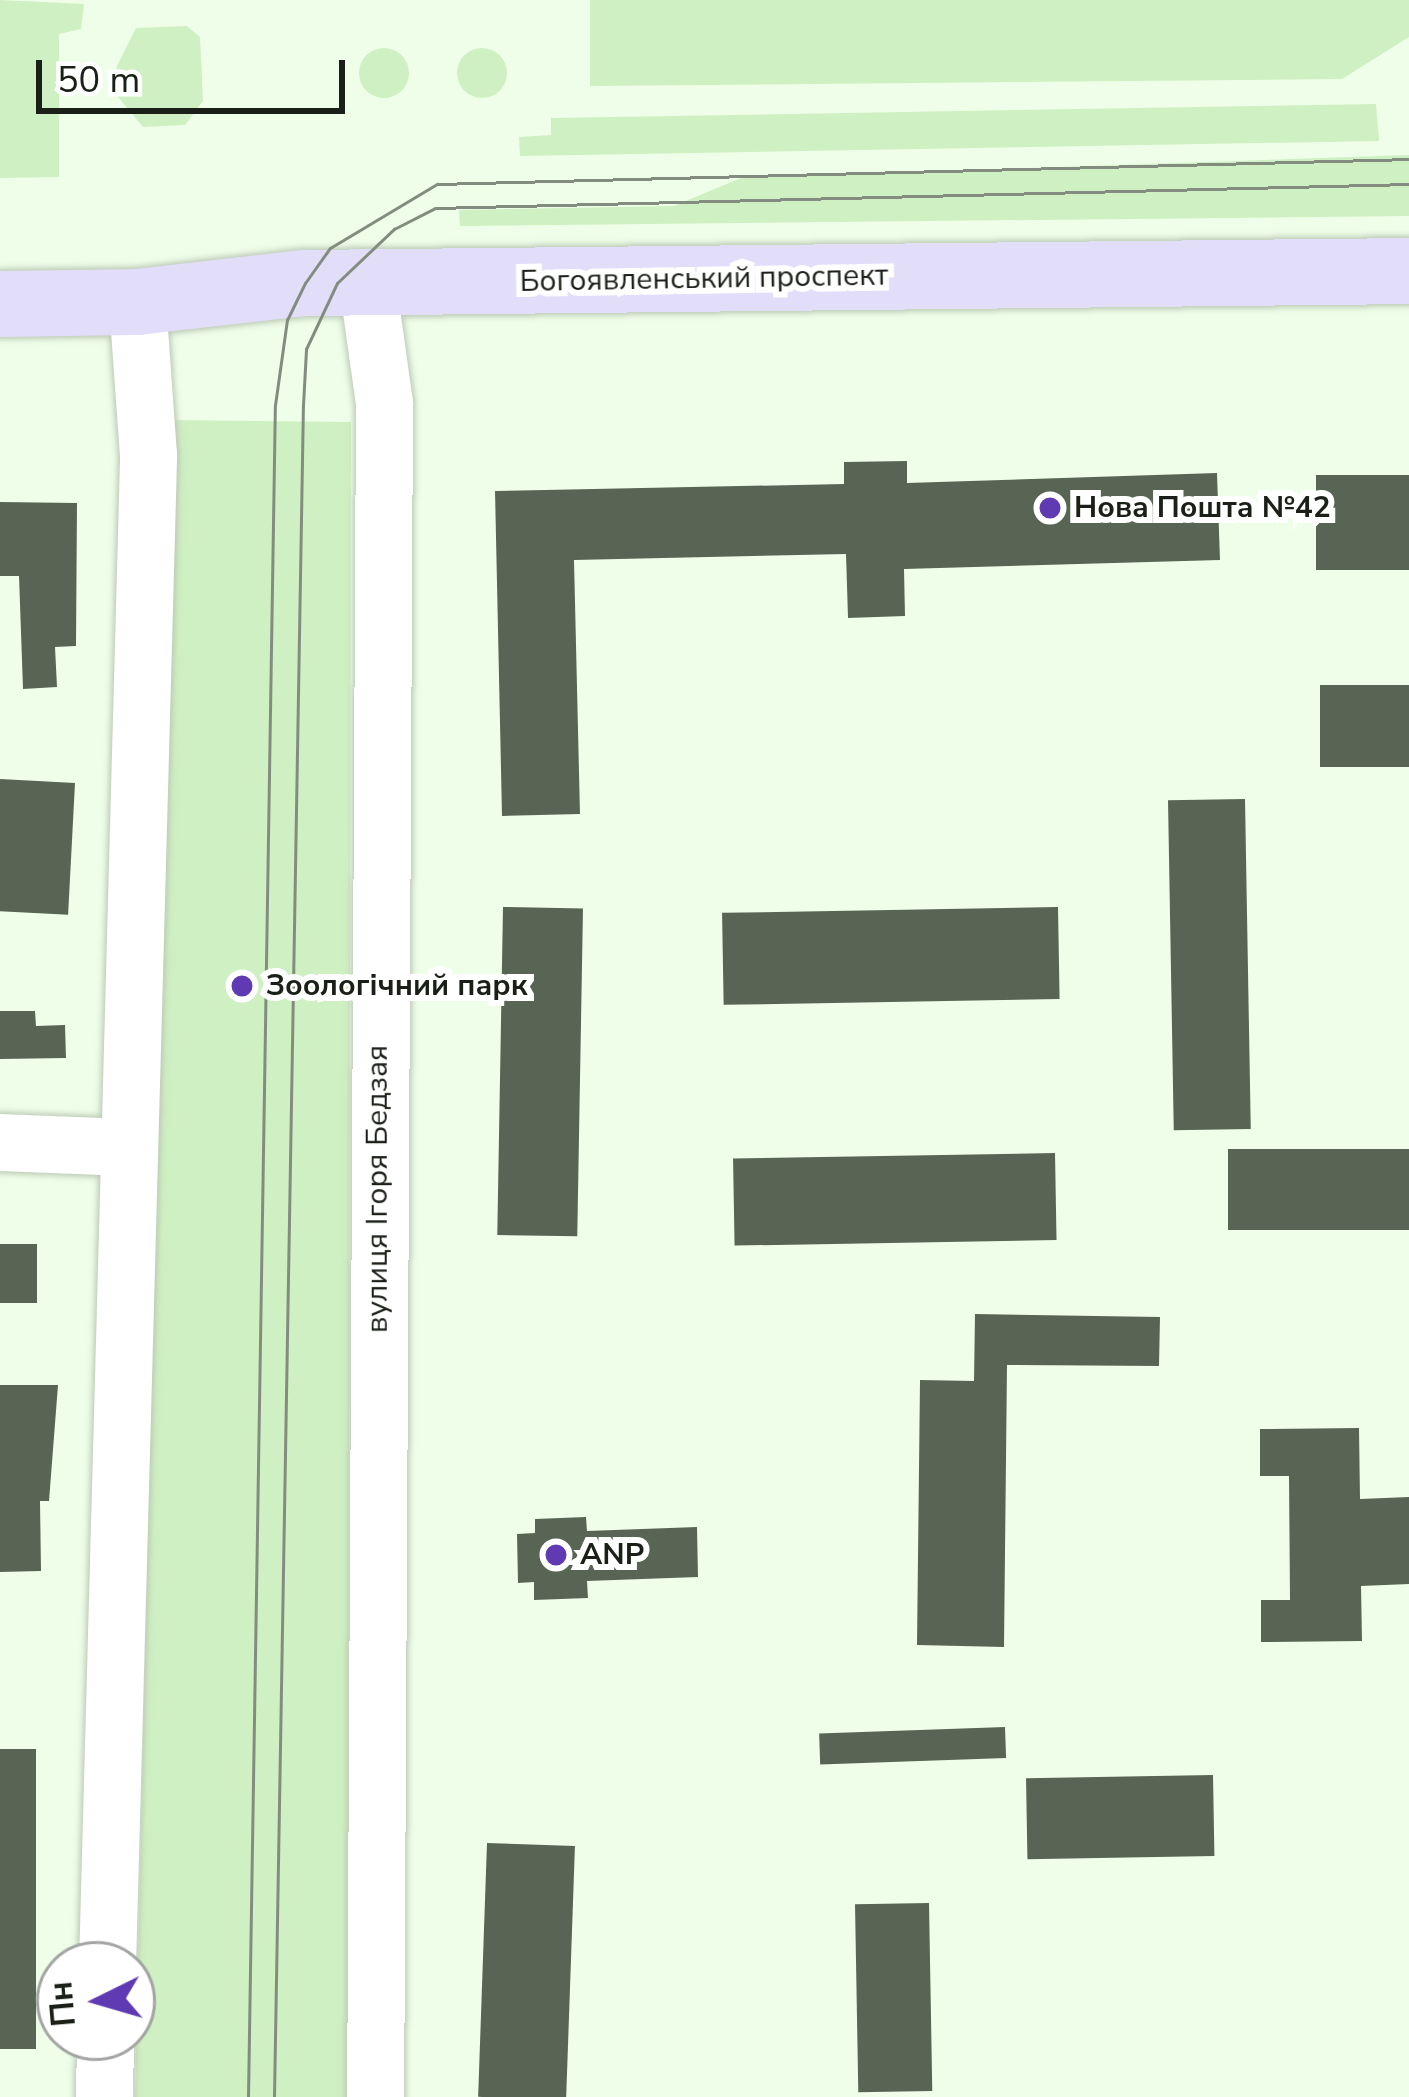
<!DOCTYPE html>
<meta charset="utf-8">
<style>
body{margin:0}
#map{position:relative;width:1409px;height:2097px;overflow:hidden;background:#effee9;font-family:"Nunito Sans",sans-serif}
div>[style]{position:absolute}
.green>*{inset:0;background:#cff0c2}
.round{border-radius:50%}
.building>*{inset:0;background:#596554;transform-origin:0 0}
.roads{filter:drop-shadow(0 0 3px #bccab6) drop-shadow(0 0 3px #bccab6)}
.minor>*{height:57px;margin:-28.5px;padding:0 28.5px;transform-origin:28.5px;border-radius:28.5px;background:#fff}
.major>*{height:66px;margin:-33px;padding:0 33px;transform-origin:33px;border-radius:33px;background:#e2ddf8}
.tram>*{height:3px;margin:-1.5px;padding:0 1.5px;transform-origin:1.5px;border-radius:1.5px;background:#838d7f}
.dots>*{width:33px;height:33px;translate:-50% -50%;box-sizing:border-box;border:6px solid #fff;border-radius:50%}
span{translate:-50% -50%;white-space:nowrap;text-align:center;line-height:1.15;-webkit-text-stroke:12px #fff;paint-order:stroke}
.street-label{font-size:30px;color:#1a2018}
.poi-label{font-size:30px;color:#1a2018;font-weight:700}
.left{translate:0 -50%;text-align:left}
.north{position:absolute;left:36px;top:1941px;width:120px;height:120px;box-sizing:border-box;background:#fff;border:3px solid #a3a6a3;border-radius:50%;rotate:265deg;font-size:33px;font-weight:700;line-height:48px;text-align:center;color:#1a2018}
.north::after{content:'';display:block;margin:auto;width:42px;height:54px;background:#5f3ab2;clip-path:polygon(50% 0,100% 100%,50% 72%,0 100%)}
.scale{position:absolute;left:36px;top:60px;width:309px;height:54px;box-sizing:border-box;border:6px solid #1a2018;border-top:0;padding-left:15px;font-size:36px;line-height:42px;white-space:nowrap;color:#1a2018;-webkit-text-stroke:9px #fff;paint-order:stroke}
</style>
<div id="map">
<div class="green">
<div style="clip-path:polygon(0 0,84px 4px,81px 29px,59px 34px,59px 177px,0 178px)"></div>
<div style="clip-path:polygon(590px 0,1409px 0,1409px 37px,1342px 79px,590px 86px)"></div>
<div style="clip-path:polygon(187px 26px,200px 37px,203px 101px,185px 125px,143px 127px,113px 91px,117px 66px,136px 28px)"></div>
<div class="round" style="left:359px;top:48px;width:50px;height:50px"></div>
<div class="round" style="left:457px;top:48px;width:50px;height:50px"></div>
<div style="clip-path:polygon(1376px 104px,1379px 141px,520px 156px,519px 137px,551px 135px,551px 118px)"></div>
<div style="clip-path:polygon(1409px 155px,1409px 216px,460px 226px,459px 210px,674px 206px,741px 178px)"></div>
<div style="clip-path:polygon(173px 420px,351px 422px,348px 2097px,135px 2097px)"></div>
</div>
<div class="building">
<div style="clip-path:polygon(907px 461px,907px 483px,1217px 473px,1220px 560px,904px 569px,905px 616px,848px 618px,846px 554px,574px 560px,580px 814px,502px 816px,495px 491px,844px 484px,844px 462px)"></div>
<div style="left:1409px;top:475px;width:95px;height:93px;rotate:90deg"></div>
<div style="clip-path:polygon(0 502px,77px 503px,76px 646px,55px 647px,57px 687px,23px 689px,19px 576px,0 576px)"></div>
<div style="left:1409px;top:685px;width:82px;height:89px;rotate:90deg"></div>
<div style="left:75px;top:783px;width:132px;height:75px;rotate:93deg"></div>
<div style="left:1245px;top:799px;width:330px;height:77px;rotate:89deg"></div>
<div style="left:503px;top:907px;width:80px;height:328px;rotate:1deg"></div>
<div style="left:1058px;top:907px;width:92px;height:336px;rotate:89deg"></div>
<div style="clip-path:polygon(0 1011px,35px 1011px,36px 1026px,65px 1025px,66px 1058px,0 1059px)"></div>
<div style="left:1409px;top:1149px;width:81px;height:181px;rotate:90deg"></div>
<div style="left:1055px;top:1153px;width:87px;height:322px;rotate:89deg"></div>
<div style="left:0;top:1244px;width:37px;height:59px"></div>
<div style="clip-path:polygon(975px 1314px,1160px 1317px,1159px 1366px,1007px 1365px,1004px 1647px,917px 1645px,920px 1380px,974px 1381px)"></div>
<div style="clip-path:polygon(0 1385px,58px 1385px,49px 1501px,40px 1501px,41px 1571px,0 1572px)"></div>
<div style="clip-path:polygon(1359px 1428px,1360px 1499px,1409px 1497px,1409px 1584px,1361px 1586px,1362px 1641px,1261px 1642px,1261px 1600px,1290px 1600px,1289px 1476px,1260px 1476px,1260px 1429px)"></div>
<div style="clip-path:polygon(586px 1517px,587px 1531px,697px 1527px,698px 1577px,587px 1581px,588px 1598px,534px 1600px,534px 1582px,518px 1583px,517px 1534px,535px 1533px,535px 1519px)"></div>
<div style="left:1005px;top:1727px;width:31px;height:186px;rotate:88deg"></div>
<div style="left:36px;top:1749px;width:300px;height:36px;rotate:90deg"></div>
<div style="left:1213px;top:1775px;width:81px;height:187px;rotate:89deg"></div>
<div style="left:487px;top:1843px;width:88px;height:254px;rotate:2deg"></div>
<div style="left:929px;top:1903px;width:188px;height:74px;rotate:89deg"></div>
</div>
<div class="roads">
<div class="minor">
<div style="left:367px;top:282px;width:122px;rotate:82deg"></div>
<div style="left:384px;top:403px;width:1694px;rotate:90.3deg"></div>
<div style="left:0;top:1142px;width:123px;rotate:2.3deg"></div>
<div style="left:107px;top:1965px;width:1511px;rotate:-88.44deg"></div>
<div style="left:148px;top:455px;width:153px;rotate:-94.1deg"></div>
<div style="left:104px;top:2097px;width:60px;rotate:-89deg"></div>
</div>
<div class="major">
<div style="left:0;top:304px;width:137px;rotate:-0.8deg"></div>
<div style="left:137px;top:302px;width:169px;rotate:-6.5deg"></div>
<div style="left:305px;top:283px;width:1104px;rotate:-0.62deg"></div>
</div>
</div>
<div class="tram">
<div style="left:248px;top:2097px;width:1692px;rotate:-89.09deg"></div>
<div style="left:275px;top:405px;width:86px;rotate:-82deg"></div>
<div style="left:287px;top:320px;width:41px;rotate:-64.1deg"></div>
<div style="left:305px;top:283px;width:43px;rotate:-54.5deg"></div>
<div style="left:330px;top:248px;width:125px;rotate:-30.9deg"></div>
<div style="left:437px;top:184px;width:972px;rotate:-1.47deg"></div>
<div style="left:274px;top:2097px;width:1692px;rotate:-89.02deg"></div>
<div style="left:303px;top:405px;width:56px;rotate:-86.9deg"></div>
<div style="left:306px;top:349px;width:73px;rotate:-64.8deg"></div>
<div style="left:337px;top:283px;width:79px;rotate:-43.5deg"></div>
<div style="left:394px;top:229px;width:46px;rotate:-27.1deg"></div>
<div style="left:435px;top:208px;width:974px;rotate:-1.41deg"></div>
</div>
<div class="dots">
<div style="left:1050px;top:508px;background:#5f3ab2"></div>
<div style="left:242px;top:986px;background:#5f3ab2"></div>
<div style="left:556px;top:1555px;background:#5f3ab2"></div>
</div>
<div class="street-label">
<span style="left:704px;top:279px;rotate:-1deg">Богоявленський проспект</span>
<span style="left:378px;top:1189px;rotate:-90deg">вулиця Ігоря Бедзая</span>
</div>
<div class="poi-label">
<span class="left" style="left:1074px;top:508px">Нова Пошта №42</span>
<span class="left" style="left:266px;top:986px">Зоологічний парк</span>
<span class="left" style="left:580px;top:1555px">ANP</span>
</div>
<div class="north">Пн</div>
<div class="scale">50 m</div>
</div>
